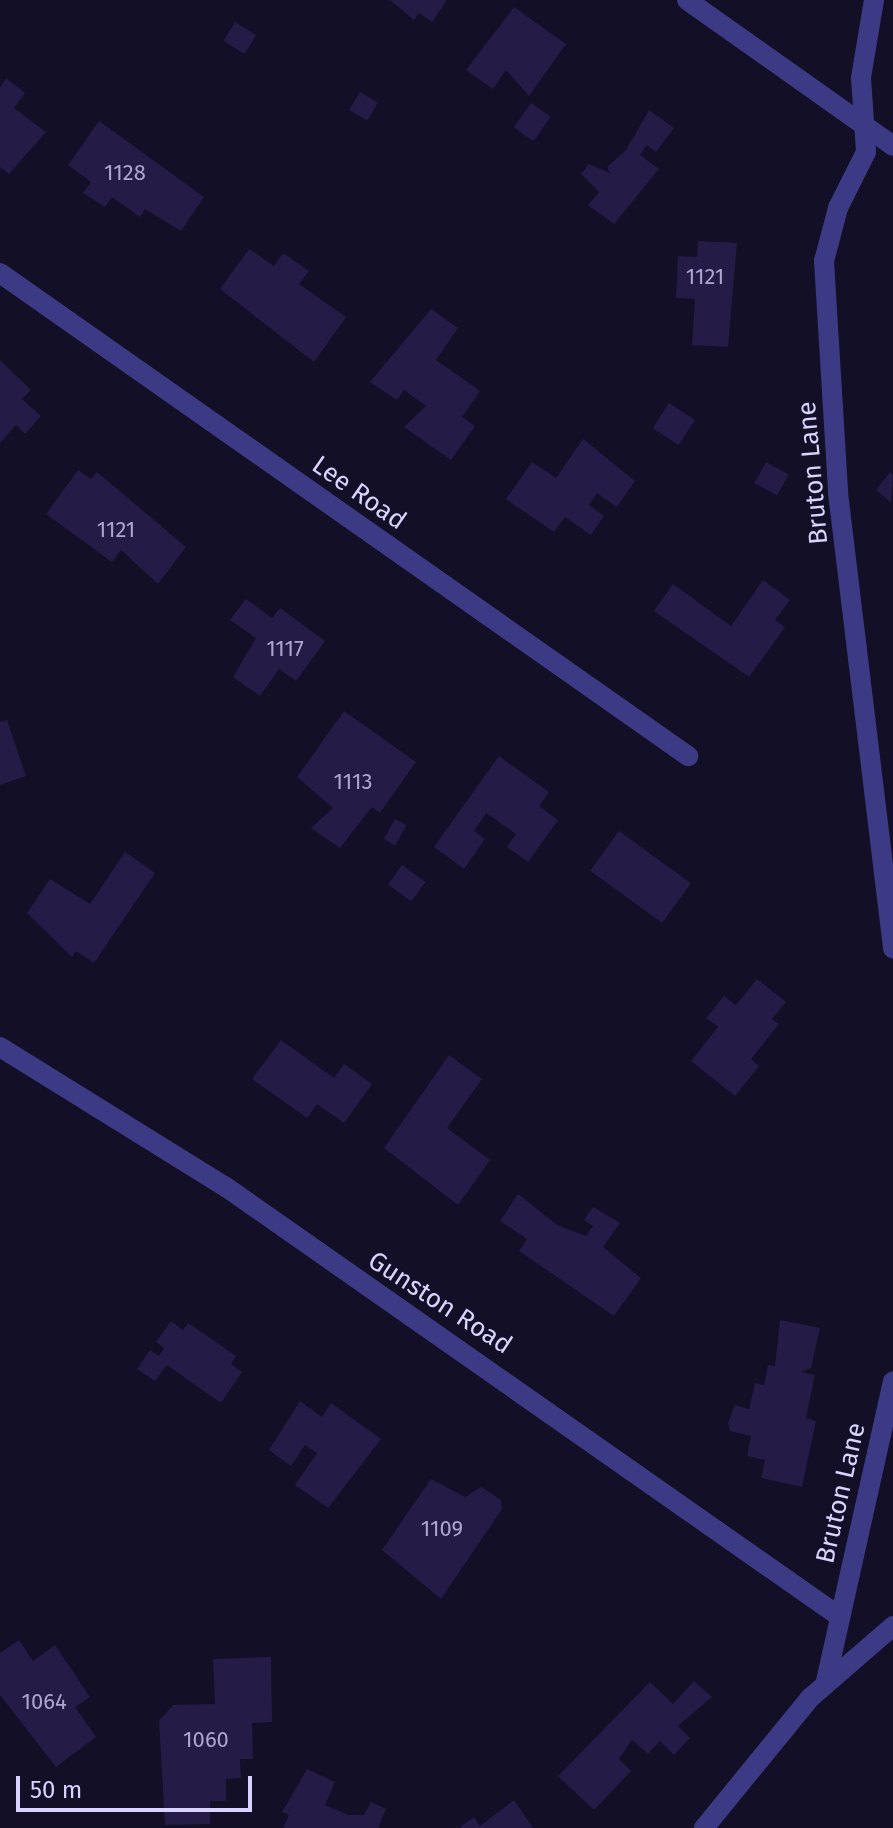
<!DOCTYPE html>
<style>
body{margin:0}
#map{position:relative;width:893px;height:1828px;overflow:hidden;background:#130f26;font-family:"Fira Sans",sans-serif}
div>[style]{position:absolute}
.building>*{inset:0;background:#241b47;transform-origin:0 0}
.street>*{height:20px;margin:-10px;padding:0 10px;transform-origin:10px;border-radius:10px;background:#3d3a85}
span{translate:-50% -50%;white-space:nowrap;text-align:center;line-height:1.15;-webkit-text-stroke:6px #130f26;paint-order:stroke}
.number-label{font-size:22px;color:#aca6d1}
.number-label span{-webkit-text-stroke-width:0}
.street-label{font-size:26px;color:#d9d4ff}
.scale{position:absolute;left:16px;top:1776px;width:236px;height:36px;box-sizing:border-box;border:4px solid #d9d4ff;border-top:0;padding-left:10px;font-size:24px;line-height:28px;white-space:nowrap;color:#d9d4ff;-webkit-text-stroke:6px #130f26;paint-order:stroke}
</style>
<div id="map">
<div class="building">
<div style="clip-path:polygon(390px 0,447px 0,432px 22px,419px 13px,414px 20px)"></div>
<div style="clip-path:polygon(514px 7px,566px 44px,529px 96px,506px 70px,493px 89px,466px 70px)"></div>
<div style="left:235px;top:22px;width:25px;height:22px;rotate:32deg"></div>
<div style="clip-path:polygon(6px 78px,25px 93px,14px 108px,46px 132px,9px 174px,0 167px,0 87px)"></div>
<div style="left:360px;top:92px;width:21px;height:21px;rotate:31deg"></div>
<div style="left:531px;top:103px;width:24px;height:30px;rotate:35deg"></div>
<div style="clip-path:polygon(649px 110px,674px 128px,656px 152px,647px 145px,640px 155px,659px 169px,614px 224px,588px 205px,599px 192px,581px 174px,589px 164px,610px 173px,607px 167px,626px 150px)"></div>
<div style="clip-path:polygon(99px 121px,204px 197px,181px 231px,145px 209px,140px 217px,112px 197px,105px 207px,83px 193px,91px 182px,68px 165px)"></div>
<div style="clip-path:polygon(698px 241px,737px 243px,728px 347px,692px 345px,695px 299px,676px 298px,678px 256px,697px 257px)"></div>
<div style="clip-path:polygon(249px 249px,274px 266px,283px 253px,309px 271px,299px 284px,346px 317px,314px 362px,220px 289px)"></div>
<div style="clip-path:polygon(431px 309px,458px 328px,436px 360px,480px 391px,462px 417px,475px 426px,451px 460px,404px 427px,426px 406px,404px 390px,397px 400px,370px 382px)"></div>
<div style="clip-path:polygon(0 360px,31px 390px,22px 399px,41px 416px,25px 434px,16px 425px,0 443px)"></div>
<div style="left:669px;top:403px;width:31px;height:30px;rotate:33deg"></div>
<div style="clip-path:polygon(583px 439px,635px 481px,617px 507px,597px 493px,589px 505px,604px 516px,591px 535px,565px 517px,554px 532px,506px 499px,532px 462px,556px 478px)"></div>
<div style="left:766px;top:462px;width:26px;height:24px;rotate:29deg"></div>
<div style="clip-path:polygon(78px 470px,91px 479px,97px 472px,186px 547px,158px 584px,121px 550px,112px 562px,46px 514px)"></div>
<div style="clip-path:polygon(890px 472px,893px 475px,891px 503px,876px 490px)"></div>
<div style="clip-path:polygon(763px 580px,790px 600px,775px 620px,785px 627px,749px 677px,654px 611px,673px 584px,731px 626px)"></div>
<div style="clip-path:polygon(246px 599px,272px 618px,280px 608px,325px 641px,296px 681px,279px 669px,260px 696px,233px 677px,256px 638px,230px 620px)"></div>
<div style="clip-path:polygon(344px 711px,416px 762px,380px 813px,372px 807px,340px 848px,311px 828px,333px 808px,297px 777px)"></div>
<div style="clip-path:polygon(7px 720px,26px 776px,0 785px,0 722px)"></div>
<div style="clip-path:polygon(499px 756px,549px 792px,539px 806px,558px 820px,528px 862px,507px 847px,516px 834px,486px 813px,474px 831px,485px 839px,464px 869px,434px 847px)"></div>
<div style="left:395px;top:819px;width:13px;height:23px;rotate:29deg"></div>
<div style="left:619px;top:831px;width:89px;height:49px;rotate:36deg"></div>
<div style="clip-path:polygon(125px 852px,155px 873px,94px 963px,76px 951px,72px 957px,27px 913px,50px 879px,90px 904px)"></div>
<div style="left:402px;top:865px;width:29px;height:24px;rotate:36deg"></div>
<div style="clip-path:polygon(757px 979px,786px 1002px,772px 1019px,779px 1024px,751px 1059px,759px 1066px,735px 1096px,691px 1061px,718px 1027px,706px 1018px,724px 996px,736px 1005px)"></div>
<div style="clip-path:polygon(281px 1040px,334px 1078px,344px 1064px,372px 1084px,344px 1123px,317px 1104px,307px 1118px,252px 1079px)"></div>
<div style="clip-path:polygon(449px 1055px,482px 1079px,447px 1128px,490px 1160px,458px 1205px,384px 1148px)"></div>
<div style="clip-path:polygon(518px 1194px,557px 1225px,586px 1236px,593px 1226px,584px 1220px,593px 1207px,620px 1223px,603px 1247px,641px 1278px,614px 1316px,519px 1251px,527px 1239px,500px 1221px)"></div>
<div style="clip-path:polygon(780px 1320px,820px 1328px,811px 1368px,801px 1372px,815px 1375px,806px 1418px,816px 1421px,802px 1487px,761px 1478px,765px 1460px,747px 1456px,751px 1436px,730px 1431px,728px 1423px,735px 1405px,749px 1409px,755px 1383px,764px 1385px,768px 1365px,775px 1366px)"></div>
<div style="clip-path:polygon(171px 1321px,183px 1330px,188px 1323px,236px 1356px,231px 1364px,242px 1372px,221px 1403px,167px 1365px,155px 1381px,137px 1369px,150px 1350px,159px 1356px,164px 1348px,156px 1342px)"></div>
<div style="clip-path:polygon(300px 1401px,322px 1417px,331px 1403px,381px 1439px,328px 1508px,295px 1485px,317px 1453px,305px 1445px,291px 1466px,269px 1450px)"></div>
<div style="clip-path:polygon(431px 1479px,465px 1497px,481px 1487px,501px 1500px,502px 1509px,441px 1599px,382px 1550px)"></div>
<div style="clip-path:polygon(19px 1640px,33px 1661px,55px 1645px,90px 1697px,75px 1707px,96px 1737px,56px 1767px,0 1695px,0 1653px)"></div>
<div style="clip-path:polygon(271px 1657px,272px 1722px,252px 1723px,253px 1759px,240px 1759px,241px 1778px,226px 1779px,226px 1801px,210px 1801px,210px 1824px,165px 1825px,159px 1721px,173px 1705px,215px 1704px,213px 1659px)"></div>
<div style="clip-path:polygon(694px 1681px,712px 1697px,678px 1726px,690px 1738px,674px 1755px,660px 1741px,648px 1754px,632px 1740px,619px 1759px,631px 1771px,594px 1810px,558px 1776px,650px 1682px,673px 1704px)"></div>
<div style="clip-path:polygon(307px 1769px,335px 1782px,325px 1805px,348px 1815px,364px 1815px,371px 1802px,386px 1809px,378px 1828px,283px 1828px,289px 1815px,282px 1812px)"></div>
<div style="clip-path:polygon(514px 1800px,533px 1828px,459px 1828px,474px 1817px,480px 1826px)"></div>
</div>
<div class="street">
<div style="left:687px;top:0;width:252px;rotate:35.3deg"></div>
<div style="left:874px;top:0;width:79px;rotate:99.5deg"></div>
<div style="left:861px;top:78px;width:74px;rotate:86.1deg"></div>
<div style="left:866px;top:152px;width:63px;rotate:116.6deg"></div>
<div style="left:838px;top:208px;width:55px;rotate:104.8deg"></div>
<div style="left:824px;top:261px;width:232px;rotate:86.5deg"></div>
<div style="left:838px;top:493px;width:459px;rotate:83.1deg"></div>
<div style="left:0;top:273px;width:841px;rotate:35.07deg"></div>
<div style="left:0;top:1047px;width:266px;rotate:31.8deg"></div>
<div style="left:226px;top:1187px;width:750px;rotate:35deg"></div>
<div style="left:826px;top:1681px;width:307px;rotate:-77.4deg"></div>
<div style="left:704px;top:1828px;width:168px;rotate:-50.8deg"></div>
<div style="left:810px;top:1698px;width:110px;rotate:-40.9deg"></div>
</div>
<div class="number-label">
<span style="left:125px;top:173px">1128</span>
<span style="left:705px;top:277px">1121</span>
<span style="left:116px;top:530px">1121</span>
<span style="left:285px;top:649px">1117</span>
<span style="left:353px;top:782px">1113</span>
<span style="left:442px;top:1529px">1109</span>
<span style="left:44px;top:1702px">1064</span>
<span style="left:206px;top:1740px">1060</span>
</div>
<div class="street-label">
<span style="left:813px;top:473px;rotate:-95deg">Bruton Lane</span>
<span style="left:359px;top:493px;rotate:35deg">Lee Road</span>
<span style="left:440px;top:1303px;rotate:33deg">Gunston Road</span>
<span style="left:841px;top:1493px;rotate:-77deg">Bruton Lane</span>
</div>
<div class="scale">50 m</div>
</div>
